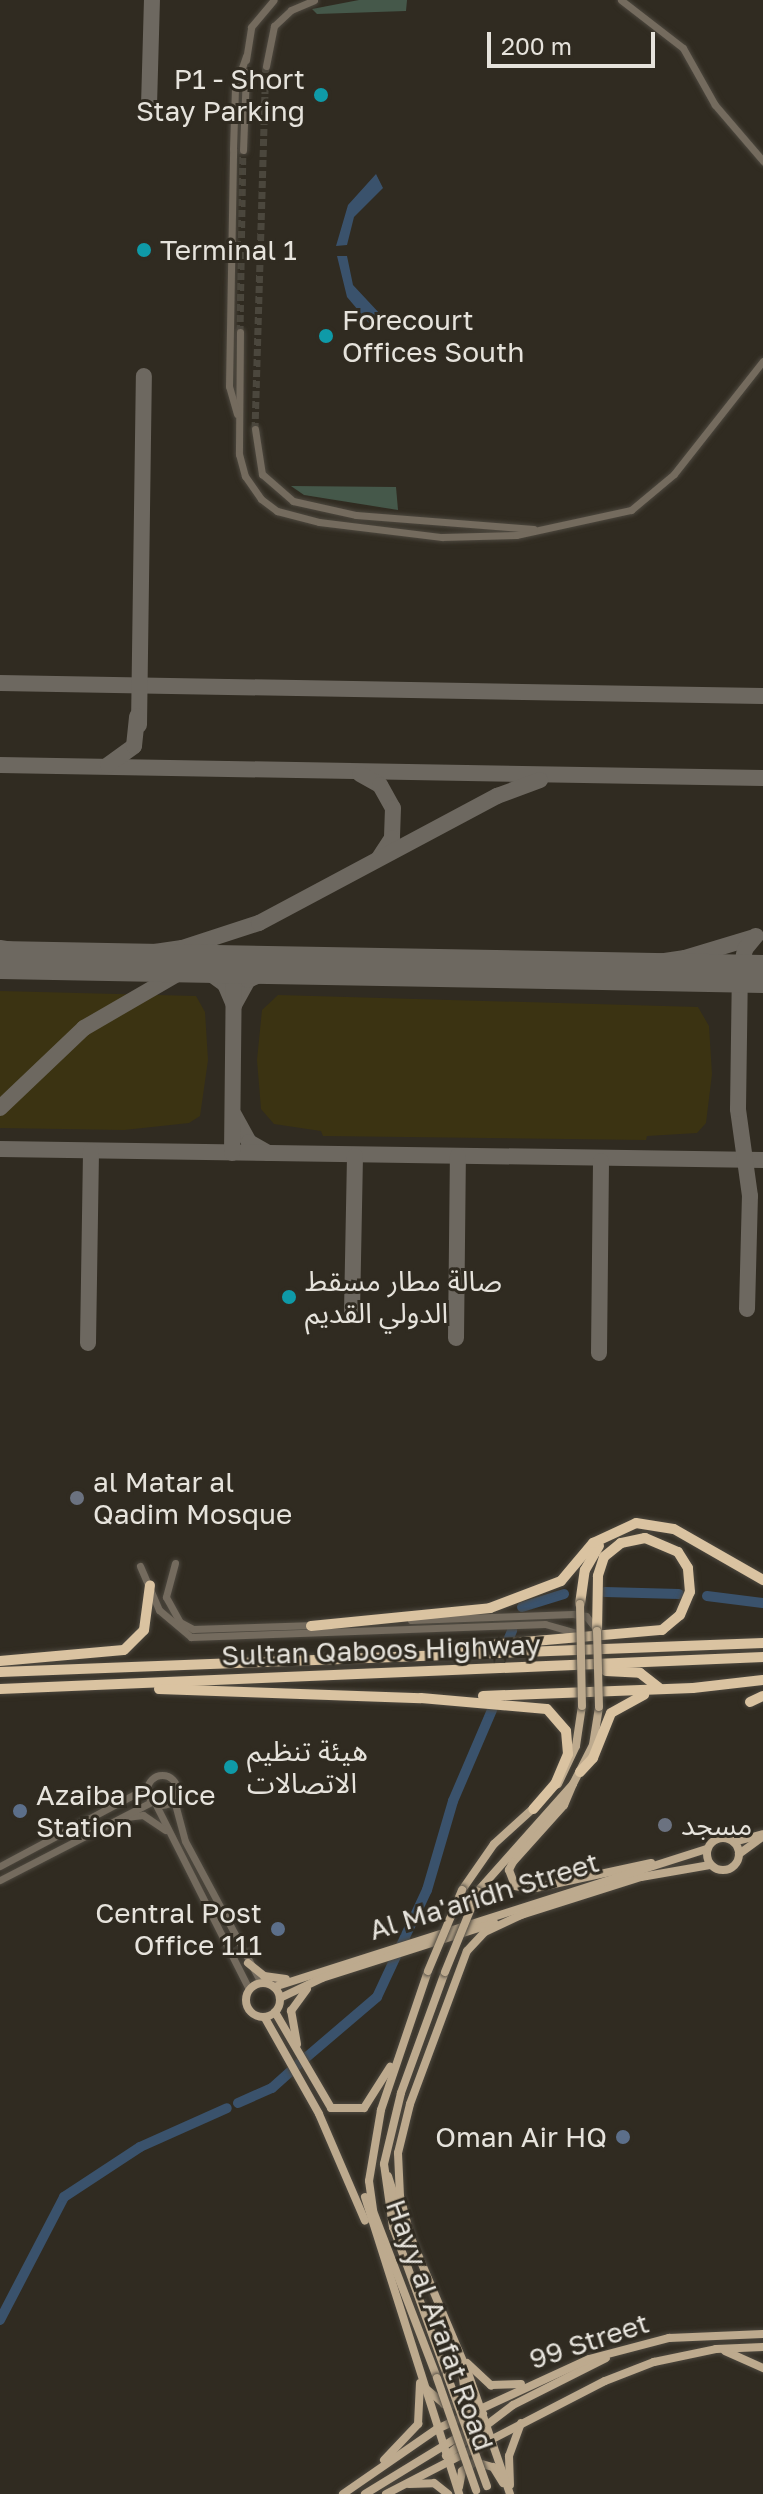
<!DOCTYPE html>
<meta charset="utf-8">
<style>
body{margin:0}
#map{position:relative;width:763px;height:2494px;overflow:hidden;background:#302b21;font-family:"Golos Text","Noto Sans Arabic",sans-serif}
div>[style]{position:absolute}
.green>*{inset:0;background:#45584a}
.sand>*{inset:0;background:#3b3312}
.water>*{inset:0;background:#3a526c}
.river>*{height:10px;margin:-5px;padding:0 5px;transform-origin:5px;border-radius:5px;background:#3a526c}
.taxiway>*{height:16px;margin:-8px;padding:0 8px;transform-origin:8px;border-radius:8px;background:#6d6860}
.runway>*{height:38px;margin:-19px;padding:0 19px;transform-origin:19px;border-radius:19px;background:#6d6860}
.minor-tunnel>*{height:7px;margin-top:-3.5px;transform-origin:0;background:repeating-linear-gradient(90deg,#4b473d 0 7px,transparent 0 10.5px)}
.roads{filter:drop-shadow(0 0 2px #4d483f) drop-shadow(0 0 2px #4d483f)}
.minor>*{height:7px;margin:-3.5px;padding:0 3.5px;transform-origin:3.5px;border-radius:3.5px;background:#746b5e}
.minor>.ring{margin:-3.5px;padding:0;box-sizing:content-box;background:none;border:7px solid #746b5e;border-radius:50%}
.major>*{height:8px;margin:-4px;padding:0 4px;transform-origin:4px;border-radius:4px;background:#bdaa8e}
.major>.ring{margin:-4px;padding:0;box-sizing:content-box;background:none;border:8px solid #bdaa8e;border-radius:50%}
.highway>*{height:10px;margin:-5px;padding:0 5px;transform-origin:5px;border-radius:5px;background:#dac3a1}
.bridges{filter:drop-shadow(0 0 2px #4d483f) drop-shadow(0 0 2px #4d483f)}
.major-bridge>*{height:8px;margin:-4px;padding:0 4px;transform-origin:4px;border-radius:4px;background:#bdaa8e}
.dots>*{width:22px;height:22px;translate:-50% -50%;box-sizing:border-box;border:4px solid #302b21;border-radius:50%}
span{translate:-50% -50%;white-space:nowrap;text-align:center;line-height:1.15;-webkit-text-stroke:6px #302b21;paint-order:stroke}
.poi-label{font-size:28px;color:#e6e3dc}
.right{translate:-100% -50%;text-align:right}
.left{translate:0 -50%;text-align:left}
.street-label{font-size:28px;color:#e6e3dc}
.scale{position:absolute;left:487px;top:32px;width:168px;height:36px;box-sizing:border-box;border:4px solid #e6e3dc;border-top:0;padding-left:10px;font-size:24px;line-height:28px;white-space:nowrap;color:#e6e3dc;-webkit-text-stroke:6px #302b21;paint-order:stroke}
</style>
<div id="map">
<div class="green">
<div style="clip-path:polygon(359px 0,407px 0,406px 11px,317px 14px,312px 9px)"></div>
<div style="clip-path:polygon(291px 486px,396px 487px,398px 510px,304px 495px)"></div>
</div>
<div class="sand">
<div style="clip-path:polygon(0 991px,196px 996px,205px 1012px,208px 1060px,200px 1116px,189px 1123px,124px 1130px,0 1128px)"></div>
<div style="clip-path:polygon(278px 995px,698px 1007px,709px 1026px,712px 1074px,706px 1123px,697px 1133px,647px 1136px,646px 1140px,323px 1136px,321px 1131px,274px 1124px,261px 1109px,257px 1060px,262px 1010px)"></div>
</div>
<div class="water">
<div style="clip-path:polygon(376px 174px,383px 188px,354px 217px,347px 245px,336px 246px,348px 205px)"></div>
<div style="clip-path:polygon(337px 256px,347px 256px,353px 285px,381px 315px,374px 329px,347px 297px)"></div>
</div>
<div class="river">
<div style="left:605px;top:1592px;width:74px;rotate:1.5deg"></div>
<div style="left:707px;top:1596px;width:56px;rotate:7.1deg"></div>
<div style="left:522px;top:1607px;width:44px;rotate:-17.2deg"></div>
<div style="left:509px;top:1638px;width:8px;rotate:-67deg"></div>
<div style="left:295px;top:2067px;width:108px;rotate:-40.5deg"></div>
<div style="left:377px;top:1997px;width:118px;rotate:-65deg"></div>
<div style="left:427px;top:1890px;width:93px;rotate:-73.7deg"></div>
<div style="left:453px;top:1801px;width:99px;rotate:-66.8deg"></div>
<div style="left:238px;top:2103px;width:37px;rotate:-24deg"></div>
<div style="left:272px;top:2088px;width:24px;rotate:-42deg"></div>
<div style="left:0;top:2320px;width:139px;rotate:-62.5deg"></div>
<div style="left:64px;top:2197px;width:91px;rotate:-33.3deg"></div>
<div style="left:140px;top:2147px;width:95px;rotate:-24.1deg"></div>
</div>
<div class="taxiway">
<div style="left:149px;top:106px;width:106px;rotate:-88.4deg"></div>
<div style="left:0;top:683px;width:763px;rotate:0.98deg"></div>
<div style="left:139px;top:725px;width:349px;rotate:-89.2deg"></div>
<div style="left:0;top:765px;width:763px;rotate:0.98deg"></div>
<div style="left:108px;top:765px;width:32px;rotate:-36deg"></div>
<div style="left:134px;top:746px;width:30px;rotate:-84deg"></div>
<div style="left:360px;top:774px;width:23px;rotate:29deg"></div>
<div style="left:380px;top:785px;width:26px;rotate:61deg"></div>
<div style="left:393px;top:808px;width:30px;rotate:92deg"></div>
<div style="left:392px;top:838px;width:24px;rotate:123deg"></div>
<div style="left:0;top:948px;width:79px;rotate:9.5deg"></div>
<div style="left:93px;top:961px;width:90px;rotate:-8.3deg"></div>
<div style="left:182px;top:948px;width:81px;rotate:-18deg"></div>
<div style="left:259px;top:923px;width:270px;rotate:-28.1deg"></div>
<div style="left:497px;top:796px;width:46px;rotate:-20.4deg"></div>
<div style="left:597px;top:971px;width:89px;rotate:-8.4deg"></div>
<div style="left:685px;top:958px;width:72px;rotate:-16.9deg"></div>
<div style="left:0;top:1108px;width:116px;rotate:-43.6deg"></div>
<div style="left:84px;top:1028px;width:129px;rotate:-30.1deg"></div>
<div style="left:196px;top:963px;width:36px;rotate:36deg"></div>
<div style="left:225px;top:984px;width:23px;rotate:67deg"></div>
<div style="left:234px;top:1005px;width:29px;rotate:-61deg"></div>
<div style="left:248px;top:980px;width:36px;rotate:-24deg"></div>
<div style="left:234px;top:1115px;width:31px;rotate:61deg"></div>
<div style="left:249px;top:1142px;width:22px;rotate:30deg"></div>
<div style="left:0;top:1149px;width:763px;rotate:0.83deg"></div>
<div style="left:232px;top:1153px;width:189px;rotate:-89.4deg"></div>
<div style="left:747px;top:1309px;width:113px;rotate:-88.5deg"></div>
<div style="left:750px;top:1196px;width:88px;rotate:-97.9deg"></div>
<div style="left:738px;top:1109px;width:136px;rotate:-89.2deg"></div>
<div style="left:740px;top:973px;width:25px;rotate:-78deg"></div>
<div style="left:745px;top:949px;width:17px;rotate:-50deg"></div>
<div style="left:352px;top:1312px;width:156px;rotate:-88.9deg"></div>
<div style="left:456px;top:1338px;width:182px;rotate:-89.4deg"></div>
<div style="left:88px;top:1343px;width:192px;rotate:-89.1deg"></div>
<div style="left:599px;top:1353px;width:192px;rotate:-89.4deg"></div>
</div>
<div class="runway">
<div style="left:0;top:960px;width:763px;rotate:1.05deg"></div>
</div>
<div class="minor-tunnel">
<div style="left:240px;top:332px;width:182px;rotate:-89.1deg"></div>
<div style="left:255px;top:429px;width:363px;rotate:-88.3deg"></div>
</div>
<div class="roads">
<div class="minor">
<div style="left:621px;top:0;width:78px;rotate:37.7deg"></div>
<div style="left:683px;top:48px;width:65px;rotate:60.7deg"></div>
<div style="left:715px;top:105px;width:74px;rotate:49.4deg"></div>
<div style="left:246px;top:60px;width:33px;rotate:-81deg"></div>
<div style="left:251px;top:27px;width:35px;rotate:-50deg"></div>
<div style="left:266px;top:66px;width:41px;rotate:-78.7deg"></div>
<div style="left:274px;top:26px;width:23px;rotate:-43deg"></div>
<div style="left:291px;top:10px;width:25px;rotate:-23deg"></div>
<div style="left:243px;top:150px;width:78px;rotate:-87.8deg"></div>
<div style="left:240px;top:332px;width:122px;rotate:90.5deg"></div>
<div style="left:239px;top:454px;width:23px;rotate:75deg"></div>
<div style="left:245px;top:476px;width:28px;rotate:55deg"></div>
<div style="left:261px;top:499px;width:20px;rotate:37deg"></div>
<div style="left:277px;top:511px;width:43px;rotate:14.7deg"></div>
<div style="left:319px;top:522px;width:124px;rotate:7deg"></div>
<div style="left:442px;top:537px;width:74px;rotate:-1.5deg"></div>
<div style="left:516px;top:535px;width:118px;rotate:-12.3deg"></div>
<div style="left:631px;top:510px;width:56px;rotate:-39.9deg"></div>
<div style="left:674px;top:474px;width:144px;rotate:-51.8deg"></div>
<div style="left:237px;top:414px;width:29px;rotate:-106deg"></div>
<div style="left:229px;top:386px;width:237px;rotate:-89deg"></div>
<div style="left:233px;top:149px;width:61px;rotate:-88.1deg"></div>
<div style="left:235px;top:88px;width:34px;rotate:-71deg"></div>
<div style="left:255px;top:429px;width:46px;rotate:81.2deg"></div>
<div style="left:262px;top:474px;width:41px;rotate:41.1deg"></div>
<div style="left:293px;top:501px;width:65px;rotate:12.5deg"></div>
<div style="left:356px;top:515px;width:178px;rotate:4.5deg"></div>
<div style="left:175px;top:1563px;width:35px;rotate:105deg"></div>
<div style="left:166px;top:1597px;width:29px;rotate:61deg"></div>
<div style="left:180px;top:1622px;width:15px;rotate:28deg"></div>
<div style="left:193px;top:1629px;width:122px;rotate:-1.9deg"></div>
<div style="left:140px;top:1566px;width:48px;rotate:66.6deg"></div>
<div style="left:159px;top:1610px;width:42px;rotate:40.2deg"></div>
<div style="left:191px;top:1637px;width:354px;rotate:-2.1deg"></div>
<div style="left:545px;top:1624px;width:37px;rotate:16deg"></div>
<div style="left:411px;top:1620px;width:162px;rotate:-2.1deg"></div>
<div style="left:573px;top:1614px;width:13px;rotate:9deg"></div>
<div style="left:586px;top:1616px;width:16px;rotate:52deg"></div>
<div class="ring" style="left:147px;top:1775px;width:23px;height:23px"></div>
<div style="left:174px;top:1800px;width:42px;rotate:75deg"></div>
<div style="left:185px;top:1841px;width:161px;rotate:61.8deg"></div>
<div style="left:156px;top:1805px;width:206px;rotate:63.2deg"></div>
<div style="left:126px;top:1817px;width:17px;rotate:-7deg"></div>
<div style="left:143px;top:1815px;width:27px;rotate:34deg"></div>
<div style="left:0;top:1866px;width:166px;rotate:-28.1deg"></div>
<div style="left:0;top:1880px;width:170px;rotate:-27.3deg"></div>
</div>
<div class="major">
<div style="left:558px;top:1784px;width:42px;rotate:-64.7deg"></div>
<div style="left:576px;top:1746px;width:40px;rotate:-81.5deg"></div>
<div style="left:573px;top:1784px;width:23px;rotate:113deg"></div>
<div style="left:564px;top:1805px;width:76px;rotate:131.8deg"></div>
<div style="left:513px;top:1862px;width:9px;rotate:117deg"></div>
<div style="left:509px;top:1870px;width:17px;rotate:69deg"></div>
<div style="left:515px;top:1886px;width:16px;rotate:11deg"></div>
<div style="left:531px;top:1889px;width:123px;rotate:-12.2deg"></div>
<div class="ring" style="left:707px;top:1838px;width:24px;height:24px"></div>
<div style="left:734px;top:1842px;width:30px;rotate:-15deg"></div>
<div style="left:739px;top:1854px;width:27px;rotate:-36deg"></div>
<div style="left:462px;top:1890px;width:56px;rotate:-55.2deg"></div>
<div style="left:494px;top:1844px;width:58px;rotate:-42.2deg"></div>
<div style="left:478px;top:1891px;width:143px;rotate:-48.4deg"></div>
<div style="left:573px;top:1784px;width:44px;rotate:-62.9deg"></div>
<div style="left:593px;top:1745px;width:38px;rotate:-81deg"></div>
<div style="left:518px;top:1916px;width:129px;rotate:-17.6deg"></div>
<div style="left:641px;top:1877px;width:70px;rotate:-9.9deg"></div>
<div style="left:248px;top:1963px;width:21px;rotate:39deg"></div>
<div style="left:264px;top:1976px;width:22px;rotate:8deg"></div>
<div style="left:428px;top:1971px;width:147px;rotate:108.7deg"></div>
<div style="left:381px;top:2110px;width:72px;rotate:99.6deg"></div>
<div style="left:369px;top:2181px;width:30px;rotate:82deg"></div>
<div style="left:373px;top:2211px;width:179px;rotate:69deg"></div>
<div style="left:445px;top:1972px;width:129px;rotate:110deg"></div>
<div style="left:401px;top:2093px;width:73px;rotate:103.5deg"></div>
<div style="left:384px;top:2164px;width:64px;rotate:81.9deg"></div>
<div style="left:393px;top:2227px;width:158px;rotate:70deg"></div>
<div class="ring" style="left:246px;top:1983px;width:26px;height:26px"></div>
<div style="left:274px;top:1987px;width:454px;rotate:-17.7deg"></div>
<div style="left:280px;top:1998px;width:47px;rotate:-25.5deg"></div>
<div style="left:322px;top:1978px;width:181px;rotate:-17.7deg"></div>
<div style="left:275px;top:2012px;width:111px;rotate:59.7deg"></div>
<div style="left:331px;top:2108px;width:33px"></div>
<div style="left:364px;top:2108px;width:49px;rotate:-57.6deg"></div>
<div style="left:265px;top:2018px;width:110px;rotate:60.6deg"></div>
<div style="left:319px;top:2114px;width:116px;rotate:66.7deg"></div>
<div style="left:297px;top:2044px;width:34px;rotate:-100deg"></div>
<div style="left:291px;top:2011px;width:27px;rotate:-54deg"></div>
<div style="left:388px;top:2176px;width:46px;rotate:72.3deg"></div>
<div style="left:365px;top:2197px;width:312px;rotate:72.4deg"></div>
<div style="left:725px;top:2351px;width:42px;rotate:24.1deg"></div>
<div style="left:467px;top:2363px;width:33px;rotate:43deg"></div>
<div style="left:491px;top:2385px;width:30px;rotate:-2deg"></div>
<div style="left:424px;top:2387px;width:26px;rotate:40deg"></div>
<div style="left:444px;top:2404px;width:11px;rotate:5deg"></div>
<div style="left:455px;top:2405px;width:14px;rotate:-45deg"></div>
<div style="left:465px;top:2395px;width:26px;rotate:-97deg"></div>
<div style="left:446px;top:2456px;width:84px;rotate:-37.3deg"></div>
<div style="left:513px;top:2405px;width:104px;rotate:-26.8deg"></div>
<div style="left:384px;top:2460px;width:50px;rotate:-46.6deg"></div>
<div style="left:418px;top:2424px;width:41px;rotate:-87.2deg"></div>
<div style="left:409px;top:2484px;width:25px;rotate:-2deg"></div>
<div style="left:434px;top:2483px;width:18px;rotate:38deg"></div>
<div style="left:510px;top:2485px;width:29px;rotate:-92deg"></div>
<div style="left:509px;top:2456px;width:35px;rotate:-70deg"></div>
<div style="left:459px;top:2487px;width:16px;rotate:-79deg"></div>
<div style="left:462px;top:2471px;width:16px;rotate:-35deg"></div>
<div style="left:475px;top:2462px;width:19px;rotate:16deg"></div>
<div style="left:493px;top:2467px;width:19px;rotate:58deg"></div>
<div style="left:343px;top:2494px;width:114px;rotate:-34.7deg"></div>
<div style="left:437px;top:2429px;width:167px;rotate:-24.7deg"></div>
<div style="left:589px;top:2359px;width:83px;rotate:-14.7deg"></div>
<div style="left:669px;top:2338px;width:94px;rotate:-2.4deg"></div>
<div style="left:365px;top:2494px;width:119px;rotate:-31.5deg"></div>
<div style="left:466px;top:2432px;width:25px;rotate:-47deg"></div>
<div style="left:386px;top:2494px;width:246px;rotate:-27.3deg"></div>
<div style="left:605px;top:2381px;width:53px;rotate:-21.2deg"></div>
<div style="left:654px;top:2362px;width:63px;rotate:-11.8deg"></div>
<div style="left:716px;top:2349px;width:47px;rotate:-2.4deg"></div>
<div style="left:510px;top:2494px;width:128px;rotate:-109.1deg"></div>
<div style="left:468px;top:2373px;width:147px;rotate:-112.9deg"></div>
<div style="left:411px;top:2238px;width:43px;rotate:-104.7deg"></div>
<div style="left:400px;top:2196px;width:43px;rotate:-92.7deg"></div>
<div style="left:398px;top:2153px;width:50px;rotate:-76.2deg"></div>
<div style="left:410px;top:2104px;width:163px;rotate:-69.6deg"></div>
<div style="left:467px;top:1951px;width:26px;rotate:-47deg"></div>
<div style="left:485px;top:1932px;width:42px;rotate:-25.3deg"></div>
</div>
<div class="highway">
<div style="left:580px;top:1604px;width:34px;rotate:-82deg"></div>
<div style="left:585px;top:1570px;width:28px;rotate:-60deg"></div>
<div style="left:311px;top:1626px;width:180px;rotate:-5.7deg"></div>
<div style="left:490px;top:1608px;width:76px;rotate:-20.8deg"></div>
<div style="left:561px;top:1581px;width:50px;rotate:-49.9deg"></div>
<div style="left:593px;top:1543px;width:47px;rotate:-24.9deg"></div>
<div style="left:636px;top:1523px;width:38px;rotate:9deg"></div>
<div style="left:674px;top:1529px;width:103px;rotate:29.8deg"></div>
<div style="left:455px;top:1648px;width:208px;rotate:-5deg"></div>
<div style="left:662px;top:1630px;width:23px;rotate:-40deg"></div>
<div style="left:680px;top:1615px;width:25px;rotate:-67deg"></div>
<div style="left:690px;top:1592px;width:24px;rotate:-95deg"></div>
<div style="left:688px;top:1568px;width:19px;rotate:-122deg"></div>
<div style="left:678px;top:1552px;width:36px;rotate:-157deg"></div>
<div style="left:645px;top:1538px;width:25px;rotate:168deg"></div>
<div style="left:621px;top:1543px;width:22px;rotate:141deg"></div>
<div style="left:604px;top:1557px;width:20px;rotate:108deg"></div>
<div style="left:598px;top:1576px;width:55px;rotate:91deg"></div>
<div style="left:0;top:1661px;width:124px;rotate:-5.1deg"></div>
<div style="left:124px;top:1650px;width:28px;rotate:-45deg"></div>
<div style="left:144px;top:1630px;width:45px;rotate:-82.4deg"></div>
<div style="left:606px;top:1671px;width:34px;rotate:3deg"></div>
<div style="left:640px;top:1673px;width:24px;rotate:38deg"></div>
<div style="left:0;top:1672px;width:764px;rotate:-2.18deg"></div>
<div style="left:0;top:1689px;width:764px;rotate:-2.4deg"></div>
<div style="left:159px;top:1689px;width:262px;rotate:2deg"></div>
<div style="left:421px;top:1698px;width:126px;rotate:5deg"></div>
<div style="left:547px;top:1709px;width:29px;rotate:49deg"></div>
<div style="left:566px;top:1731px;width:23px;rotate:85deg"></div>
<div style="left:568px;top:1754px;width:33px;rotate:113deg"></div>
<div style="left:555px;top:1784px;width:33px;rotate:131deg"></div>
<div style="left:483px;top:1696px;width:210px;rotate:-2.2deg"></div>
<div style="left:693px;top:1688px;width:70px;rotate:-6.5deg"></div>
<div style="left:750px;top:1702px;width:14px;rotate:-25deg"></div>
<div style="left:580px;top:1772px;width:19px;rotate:-47deg"></div>
<div style="left:593px;top:1758px;width:48px;rotate:-68.2deg"></div>
<div style="left:611px;top:1713px;width:38px;rotate:-29deg"></div>
</div>
</div>
<div class="bridges">
<div class="major-bridge">
<div style="left:580px;top:1604px;width:102px;rotate:88.9deg"></div>
<div style="left:597px;top:1631px;width:76px;rotate:88.5deg"></div>
<div style="left:428px;top:1971px;width:88px;rotate:-67.2deg"></div>
<div style="left:445px;top:1972px;width:87px;rotate:-67.8deg"></div>
<div style="left:447px;top:2375px;width:118px;rotate:70.2deg"></div>
<div style="left:437px;top:2378px;width:119px;rotate:70.8deg"></div>
</div>
</div>
<div class="dots">
<div style="left:321px;top:95px;background:#0f9aa8"></div>
<div style="left:144px;top:250px;background:#0f9aa8"></div>
<div style="left:326px;top:336px;background:#0f9aa8"></div>
<div style="left:289px;top:1297px;background:#0f9aa8"></div>
<div style="left:77px;top:1498px;background:#6b7280"></div>
<div style="left:231px;top:1767px;background:#0f9aa8"></div>
<div style="left:20px;top:1811px;background:#5c6f8a"></div>
<div style="left:665px;top:1825px;background:#6b7280"></div>
<div style="left:278px;top:1929px;background:#5c6f8a"></div>
<div style="left:623px;top:2137px;background:#5c6f8a"></div>
</div>
<div class="poi-label">
<span class="right" style="left:305px;top:95px">P1 - Short<br>Stay Parking</span>
<span class="left" style="left:160px;top:250px">Terminal 1</span>
<span class="left" style="left:342px;top:336px">Forecourt<br>Offices South</span>
<span class="left" style="left:305px;top:1297px">صالة مطار مسقط<br>الدولي القديم</span>
<span class="left" style="left:93px;top:1498px">al Matar al<br>Qadim Mosque</span>
<span class="left" style="left:247px;top:1767px">هيئة تنظيم<br>الاتصالات</span>
<span class="left" style="left:36px;top:1811px">Azaiba Police<br>Station</span>
<span class="left" style="left:681px;top:1825px">مسجد</span>
<span class="right" style="left:262px;top:1929px">Central Post<br>Office 111</span>
<span class="right" style="left:607px;top:2137px">Oman Air HQ</span>
</div>
<div class="street-label">
<span style="left:381px;top:1650px;rotate:-2deg">Sultan Qaboos Highway</span>
<span style="left:484px;top:1896px;rotate:-17deg">Al Ma'aridh Street</span>
<span style="left:440px;top:2325px;rotate:70deg">Hayy al Arafat Road</span>
<span style="left:589px;top:2341px;rotate:-18deg">99 Street</span>
</div>
<div class="scale">200 m</div>
</div>
